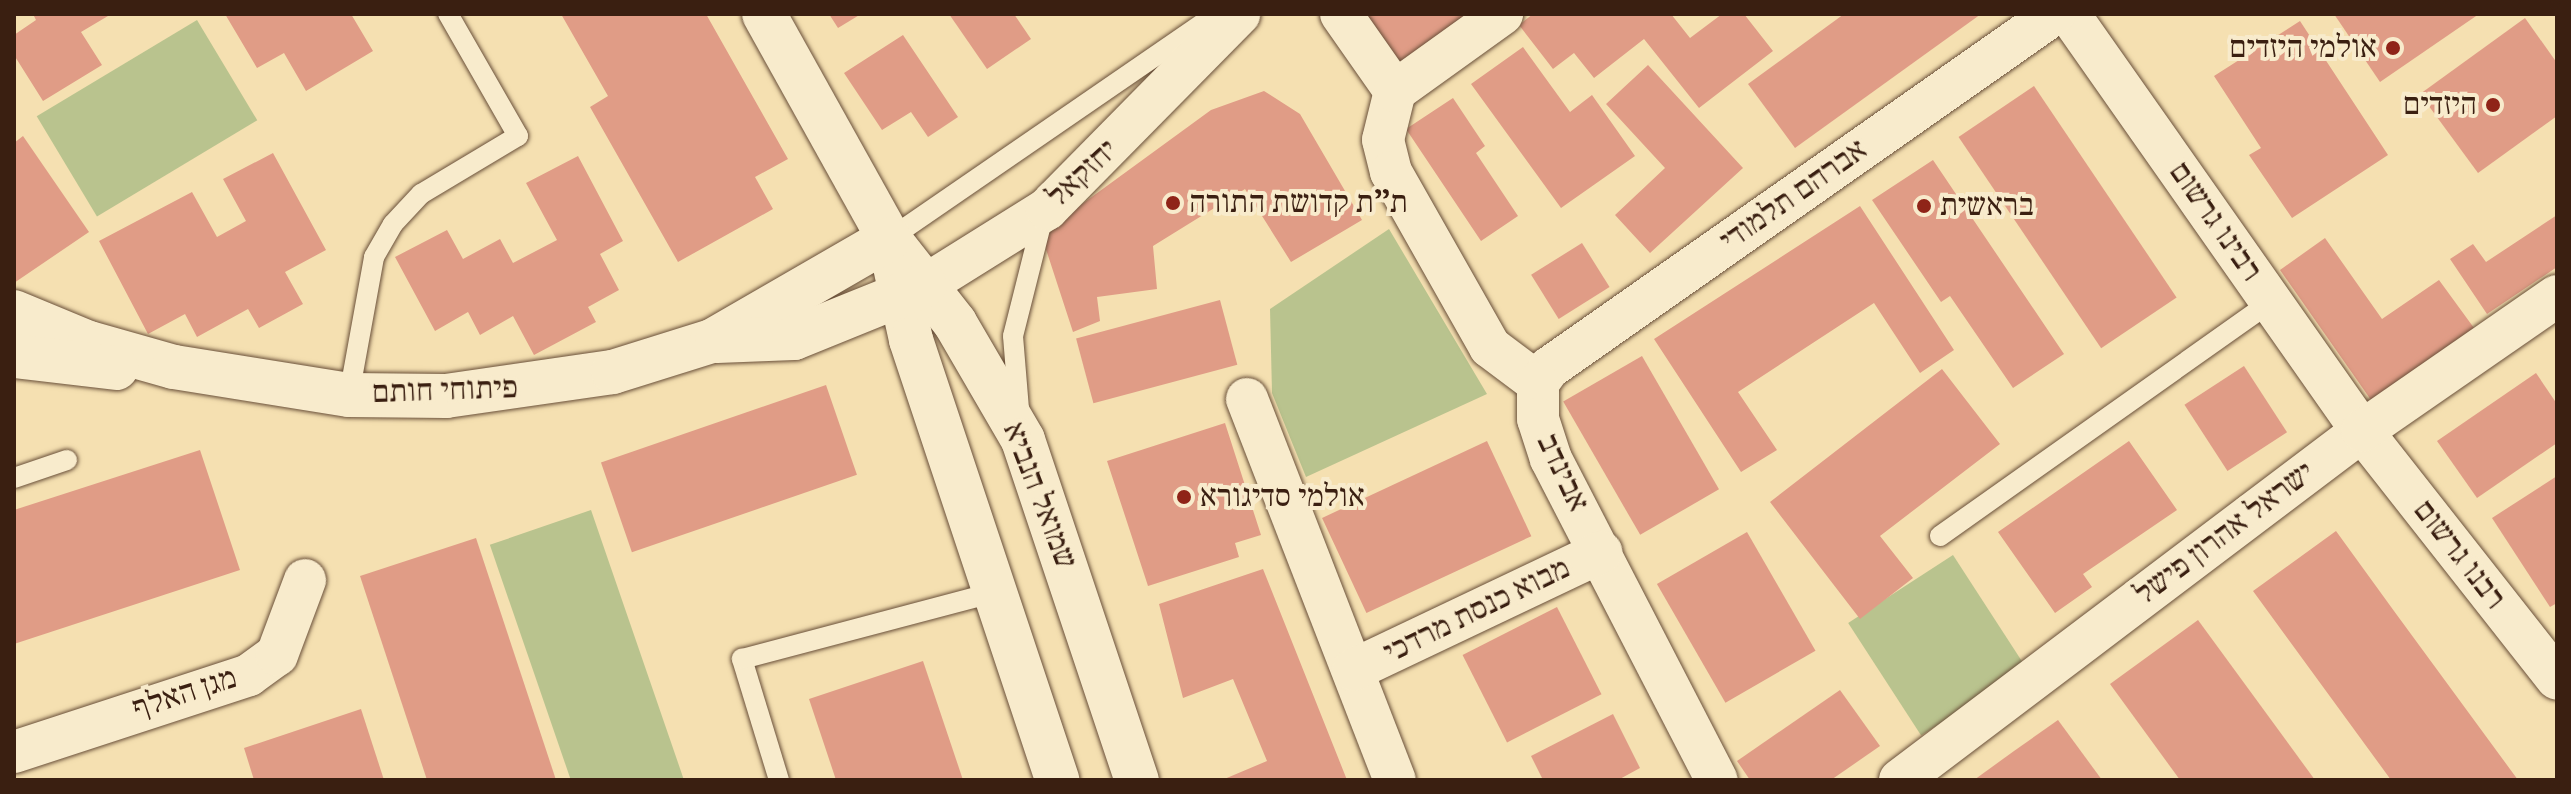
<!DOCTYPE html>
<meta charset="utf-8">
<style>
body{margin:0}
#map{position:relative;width:2571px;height:794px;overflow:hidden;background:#f5e0b1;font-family:"IM FELL DW Pica","Frank Ruhl Libre",serif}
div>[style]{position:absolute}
.green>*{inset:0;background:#b9c38e;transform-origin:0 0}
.building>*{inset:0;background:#e09c86;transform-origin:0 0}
.roads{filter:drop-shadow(0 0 2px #694f39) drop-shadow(0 0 2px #694f39)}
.service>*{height:20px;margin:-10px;padding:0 10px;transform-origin:10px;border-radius:10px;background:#f8ebcc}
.minor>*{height:42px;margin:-21px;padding:0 21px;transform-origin:21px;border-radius:21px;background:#f8ebcc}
.tertiary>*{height:44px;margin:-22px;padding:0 22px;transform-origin:22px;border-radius:22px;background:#f8ebcc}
.dots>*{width:22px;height:22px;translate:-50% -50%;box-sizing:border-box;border:4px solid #f8ebcc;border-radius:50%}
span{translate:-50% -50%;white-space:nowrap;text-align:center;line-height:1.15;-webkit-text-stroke:8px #f8ebcc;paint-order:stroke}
.poi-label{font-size:32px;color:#3a1f11}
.right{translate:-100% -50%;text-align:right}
.left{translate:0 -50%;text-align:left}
.street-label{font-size:32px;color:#3a1f11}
.frame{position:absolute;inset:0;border:16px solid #3a1f11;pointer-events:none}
</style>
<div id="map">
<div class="green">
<div style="left:197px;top:20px;width:117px;height:187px;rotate:59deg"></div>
<div style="clip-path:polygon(1389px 229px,1487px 394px,1306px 477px,1272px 393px,1270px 309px)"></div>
<div style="left:591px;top:510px;width:286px;height:107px;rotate:71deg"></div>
<div style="left:1953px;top:555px;width:134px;height:125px;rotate:57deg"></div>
</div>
<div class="building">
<div style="clip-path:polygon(33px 14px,108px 16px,81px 32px,102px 65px,43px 101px,14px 55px,14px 35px,36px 20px)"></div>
<div style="clip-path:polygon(225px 14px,351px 14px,373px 51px,306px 91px,284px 53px,257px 68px)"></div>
<div style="clip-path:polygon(561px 14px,706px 14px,788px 159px,755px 177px,773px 209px,678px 262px,590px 107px,608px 96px)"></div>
<div style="clip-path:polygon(829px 14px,861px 14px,838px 28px)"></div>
<div style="clip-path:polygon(949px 14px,1014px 14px,1031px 39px,987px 69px)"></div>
<div style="clip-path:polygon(1369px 14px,1470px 14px,1397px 68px,1361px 20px)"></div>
<div style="clip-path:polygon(1533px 14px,1671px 14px,1690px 38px,1722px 14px,1744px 14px,1773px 51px,1699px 108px,1644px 39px,1594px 78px,1574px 53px,1553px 69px,1519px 25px)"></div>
<div style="clip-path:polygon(1844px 14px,1981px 14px,1795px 148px,1748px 84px)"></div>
<div style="clip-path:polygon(2334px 14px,2479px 14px,2380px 82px)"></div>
<div style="clip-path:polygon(2525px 18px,2557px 63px,2557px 116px,2478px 173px,2420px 94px)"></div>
<div style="clip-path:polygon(2300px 21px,2388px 155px,2292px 218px,2249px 155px,2261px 148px,2214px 76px)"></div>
<div style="clip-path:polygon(903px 35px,958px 117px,928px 137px,911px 112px,882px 130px,844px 73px)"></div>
<div style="clip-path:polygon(1523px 47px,1570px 112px,1592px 95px,1635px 156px,1561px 208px,1471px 84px)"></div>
<div style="clip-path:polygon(1648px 65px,1743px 168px,1650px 253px,1615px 215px,1665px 168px,1606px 104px)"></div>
<div style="left:2034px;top:86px;width:255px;height:91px;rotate:56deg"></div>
<div style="clip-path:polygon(1264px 91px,1300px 114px,1362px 220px,1291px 262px,1245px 189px,1153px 246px,1157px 289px,1097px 297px,1100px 321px,1073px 332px,1041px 234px,1211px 110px)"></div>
<div style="clip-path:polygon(1453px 98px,1485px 146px,1476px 153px,1518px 216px,1481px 241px,1406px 129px)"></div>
<div style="clip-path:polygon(23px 136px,89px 232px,14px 283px,14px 143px)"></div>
<div style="clip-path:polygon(273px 153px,326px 250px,285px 272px,303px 304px,259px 328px,248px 309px,197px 337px,185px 314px,148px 334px,99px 241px,192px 192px,217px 237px,246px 221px,223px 179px)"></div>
<div style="clip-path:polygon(578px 156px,623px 241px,600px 254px,619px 290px,588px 307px,596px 322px,534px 355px,513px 316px,480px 335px,468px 312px,435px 331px,395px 257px,447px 230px,463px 259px,500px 239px,513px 263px,557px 240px,526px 183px)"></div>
<div style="clip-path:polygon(1933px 160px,2064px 354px,2013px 388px,1950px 296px,1941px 302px,1872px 200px)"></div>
<div style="clip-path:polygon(1860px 206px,1954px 350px,1920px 373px,1874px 303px,1738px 392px,1777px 450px,1741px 472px,1654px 339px)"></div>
<div style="clip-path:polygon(2557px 215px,2557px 267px,2487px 314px,2450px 259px,2473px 244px,2486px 262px)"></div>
<div style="clip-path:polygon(2325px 238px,2382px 319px,2439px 280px,2474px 328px,2371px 400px,2280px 270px)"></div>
<div style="left:1582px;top:243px;width:52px;height:60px;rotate:58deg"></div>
<div style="left:1220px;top:300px;width:67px;height:149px;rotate:75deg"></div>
<div style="left:1642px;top:356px;width:154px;height:91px;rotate:60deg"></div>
<div style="left:2244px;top:366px;width:79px;height:71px;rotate:57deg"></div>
<div style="clip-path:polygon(1942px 369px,2000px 444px,1880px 536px,1913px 578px,1860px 619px,1770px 502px)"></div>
<div style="clip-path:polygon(2536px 373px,2557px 404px,2557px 443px,2477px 498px,2437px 441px)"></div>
<div style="left:826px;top:385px;width:95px;height:238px;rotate:71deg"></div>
<div style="clip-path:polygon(1225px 423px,1261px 535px,1235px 543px,1239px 557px,1148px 586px,1107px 461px)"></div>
<div style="left:1487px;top:441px;width:105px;height:182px;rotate:65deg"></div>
<div style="clip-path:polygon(2129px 441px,2177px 510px,2083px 574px,2092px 587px,2055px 613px,1998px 532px)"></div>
<div style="clip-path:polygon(200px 450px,240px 570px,14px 644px,14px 510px)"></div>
<div style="clip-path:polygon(2557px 476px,2557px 603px,2550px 607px,2492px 518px)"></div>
<div style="clip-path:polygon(2336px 531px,2394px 611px,2518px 780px,2391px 780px,2253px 591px)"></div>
<div style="left:1747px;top:532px;width:137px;height:104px;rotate:60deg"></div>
<div style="clip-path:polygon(476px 538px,556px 780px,427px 780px,360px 576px)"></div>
<div style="clip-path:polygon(1263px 569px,1347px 780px,1222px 780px,1267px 761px,1233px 679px,1183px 698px,1159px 604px)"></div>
<div style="left:1557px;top:607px;width:98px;height:106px;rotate:63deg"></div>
<div style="clip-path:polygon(2198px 620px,2315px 780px,2180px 780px,2110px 684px)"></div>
<div style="clip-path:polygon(923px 661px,963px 780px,836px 780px,809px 699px)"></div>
<div style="clip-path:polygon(1840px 690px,1880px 746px,1831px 780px,1750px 780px,1737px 761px)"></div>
<div style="clip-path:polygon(361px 709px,384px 780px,254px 780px,244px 748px)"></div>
<div style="clip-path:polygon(1613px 714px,1640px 768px,1618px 780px,1543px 780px,1531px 756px)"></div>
<div style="clip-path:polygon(2058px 720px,2102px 780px,1974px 780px,2014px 751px)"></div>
</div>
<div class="roads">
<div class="service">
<div style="left:889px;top:239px;width:397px;rotate:-34.5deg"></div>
<div style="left:349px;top:395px;width:140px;rotate:-79.7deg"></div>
<div style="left:374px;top:257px;width:38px;rotate:-60deg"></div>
<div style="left:393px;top:224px;width:41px;rotate:-47deg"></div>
<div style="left:421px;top:194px;width:113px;rotate:-30.9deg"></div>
<div style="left:518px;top:136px;width:141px;rotate:-119.8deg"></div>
<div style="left:1019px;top:409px;width:73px;rotate:-94.7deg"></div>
<div style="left:1013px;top:336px;width:123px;rotate:-75.9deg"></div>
<div style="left:14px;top:478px;width:56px;rotate:-18.8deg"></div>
<div style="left:1940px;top:536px;width:405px;rotate:-35.3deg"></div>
<div style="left:779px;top:780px;width:127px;rotate:-107deg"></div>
<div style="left:742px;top:659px;width:262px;rotate:-14.8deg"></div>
</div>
<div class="minor">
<div style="left:1341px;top:14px;width:94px;rotate:55deg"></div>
<div style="left:2069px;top:14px;width:510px;rotate:54.91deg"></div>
<div style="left:2362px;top:431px;width:315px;rotate:51.8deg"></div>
<div style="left:1395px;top:91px;width:50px;rotate:103.8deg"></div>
<div style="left:1383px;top:140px;width:33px;rotate:76deg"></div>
<div style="left:1391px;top:172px;width:201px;rotate:60.5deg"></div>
<div style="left:1490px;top:347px;width:60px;rotate:36.9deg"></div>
<div style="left:1395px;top:91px;width:132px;rotate:-35.7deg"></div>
<div style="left:927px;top:284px;width:142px;rotate:-32deg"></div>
<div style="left:1047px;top:209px;width:274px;rotate:-45.4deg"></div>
<div style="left:1538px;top:383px;width:19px;rotate:-54deg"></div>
<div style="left:1549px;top:368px;width:617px;rotate:-35.03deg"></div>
<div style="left:1538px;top:383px;width:36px;rotate:90deg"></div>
<div style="left:1538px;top:419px;width:42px;rotate:72deg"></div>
<div style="left:1551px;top:459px;width:361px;rotate:62.7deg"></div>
<div style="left:1247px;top:399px;width:409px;rotate:68.8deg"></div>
<div style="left:1353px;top:670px;width:275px;rotate:-25.4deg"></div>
<div style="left:14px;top:752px;width:247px;rotate:-18.1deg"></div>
<div style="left:249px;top:675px;width:34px;rotate:-36deg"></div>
<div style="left:277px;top:655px;width:80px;rotate:-69.5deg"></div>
<div style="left:1900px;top:780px;width:579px;rotate:-37.07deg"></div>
<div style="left:2362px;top:431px;width:237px;rotate:-34.7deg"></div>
</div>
<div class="tertiary">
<div style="left:764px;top:14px;width:257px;rotate:60.9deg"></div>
<div style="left:889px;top:239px;width:107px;rotate:51.8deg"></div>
<div style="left:955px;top:323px;width:135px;rotate:59.8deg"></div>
<div style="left:1023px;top:440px;width:359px;rotate:71.5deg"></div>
<div style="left:889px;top:239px;width:103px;rotate:77.7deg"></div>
<div style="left:911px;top:340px;width:464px;rotate:71.6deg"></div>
<div style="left:14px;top:312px;width:81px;rotate:22.5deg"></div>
<div style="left:89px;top:343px;width:88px;rotate:15.8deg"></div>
<div style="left:174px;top:367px;width:177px;rotate:9.1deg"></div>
<div style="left:349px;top:395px;width:97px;rotate:0.6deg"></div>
<div style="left:446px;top:396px;width:169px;rotate:-8.2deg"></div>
<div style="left:613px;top:372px;width:104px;rotate:-17.4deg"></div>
<div style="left:712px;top:341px;width:204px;rotate:-30deg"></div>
<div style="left:717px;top:341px;width:77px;rotate:-2.2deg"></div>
<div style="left:794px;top:338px;width:141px;rotate:-22deg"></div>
<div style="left:14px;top:356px;width:103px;rotate:6.7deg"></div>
</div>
</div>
<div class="dots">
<div style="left:2393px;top:48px;background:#8f2418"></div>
<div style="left:2493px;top:105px;background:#8f2418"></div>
<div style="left:1173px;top:203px;background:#8f2418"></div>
<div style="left:1924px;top:206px;background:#8f2418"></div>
<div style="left:1184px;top:497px;background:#8f2418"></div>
</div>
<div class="poi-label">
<span class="right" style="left:2377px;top:48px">אולמי היזדים</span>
<span class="right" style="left:2477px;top:105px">היזדים</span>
<span class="left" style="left:1189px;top:203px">ת"ת קדושת התורה</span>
<span class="left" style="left:1940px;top:206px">בראשית</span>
<span class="left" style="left:1200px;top:497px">אולמי סדיגורא</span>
</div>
<div class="street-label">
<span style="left:1083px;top:174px;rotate:-43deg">יחזקאל</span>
<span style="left:1794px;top:196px;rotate:-35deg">אברהם תלמודי</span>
<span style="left:2215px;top:222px;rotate:55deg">רבינו גרשום</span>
<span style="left:445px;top:391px;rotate:-2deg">פיתוחי חותם</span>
<span style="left:1562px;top:473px;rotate:65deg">אבינדב</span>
<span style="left:1039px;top:496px;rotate:69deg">שמואל הנביא</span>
<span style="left:2225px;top:534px;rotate:-37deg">ישראל אהרון פישל</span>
<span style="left:2459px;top:555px;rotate:52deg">רבנו גרשום</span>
<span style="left:1477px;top:611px;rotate:-26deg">מבוא כנסת מרדכי</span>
<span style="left:185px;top:694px;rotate:-18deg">מגן האלף</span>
</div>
<div class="frame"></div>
</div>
